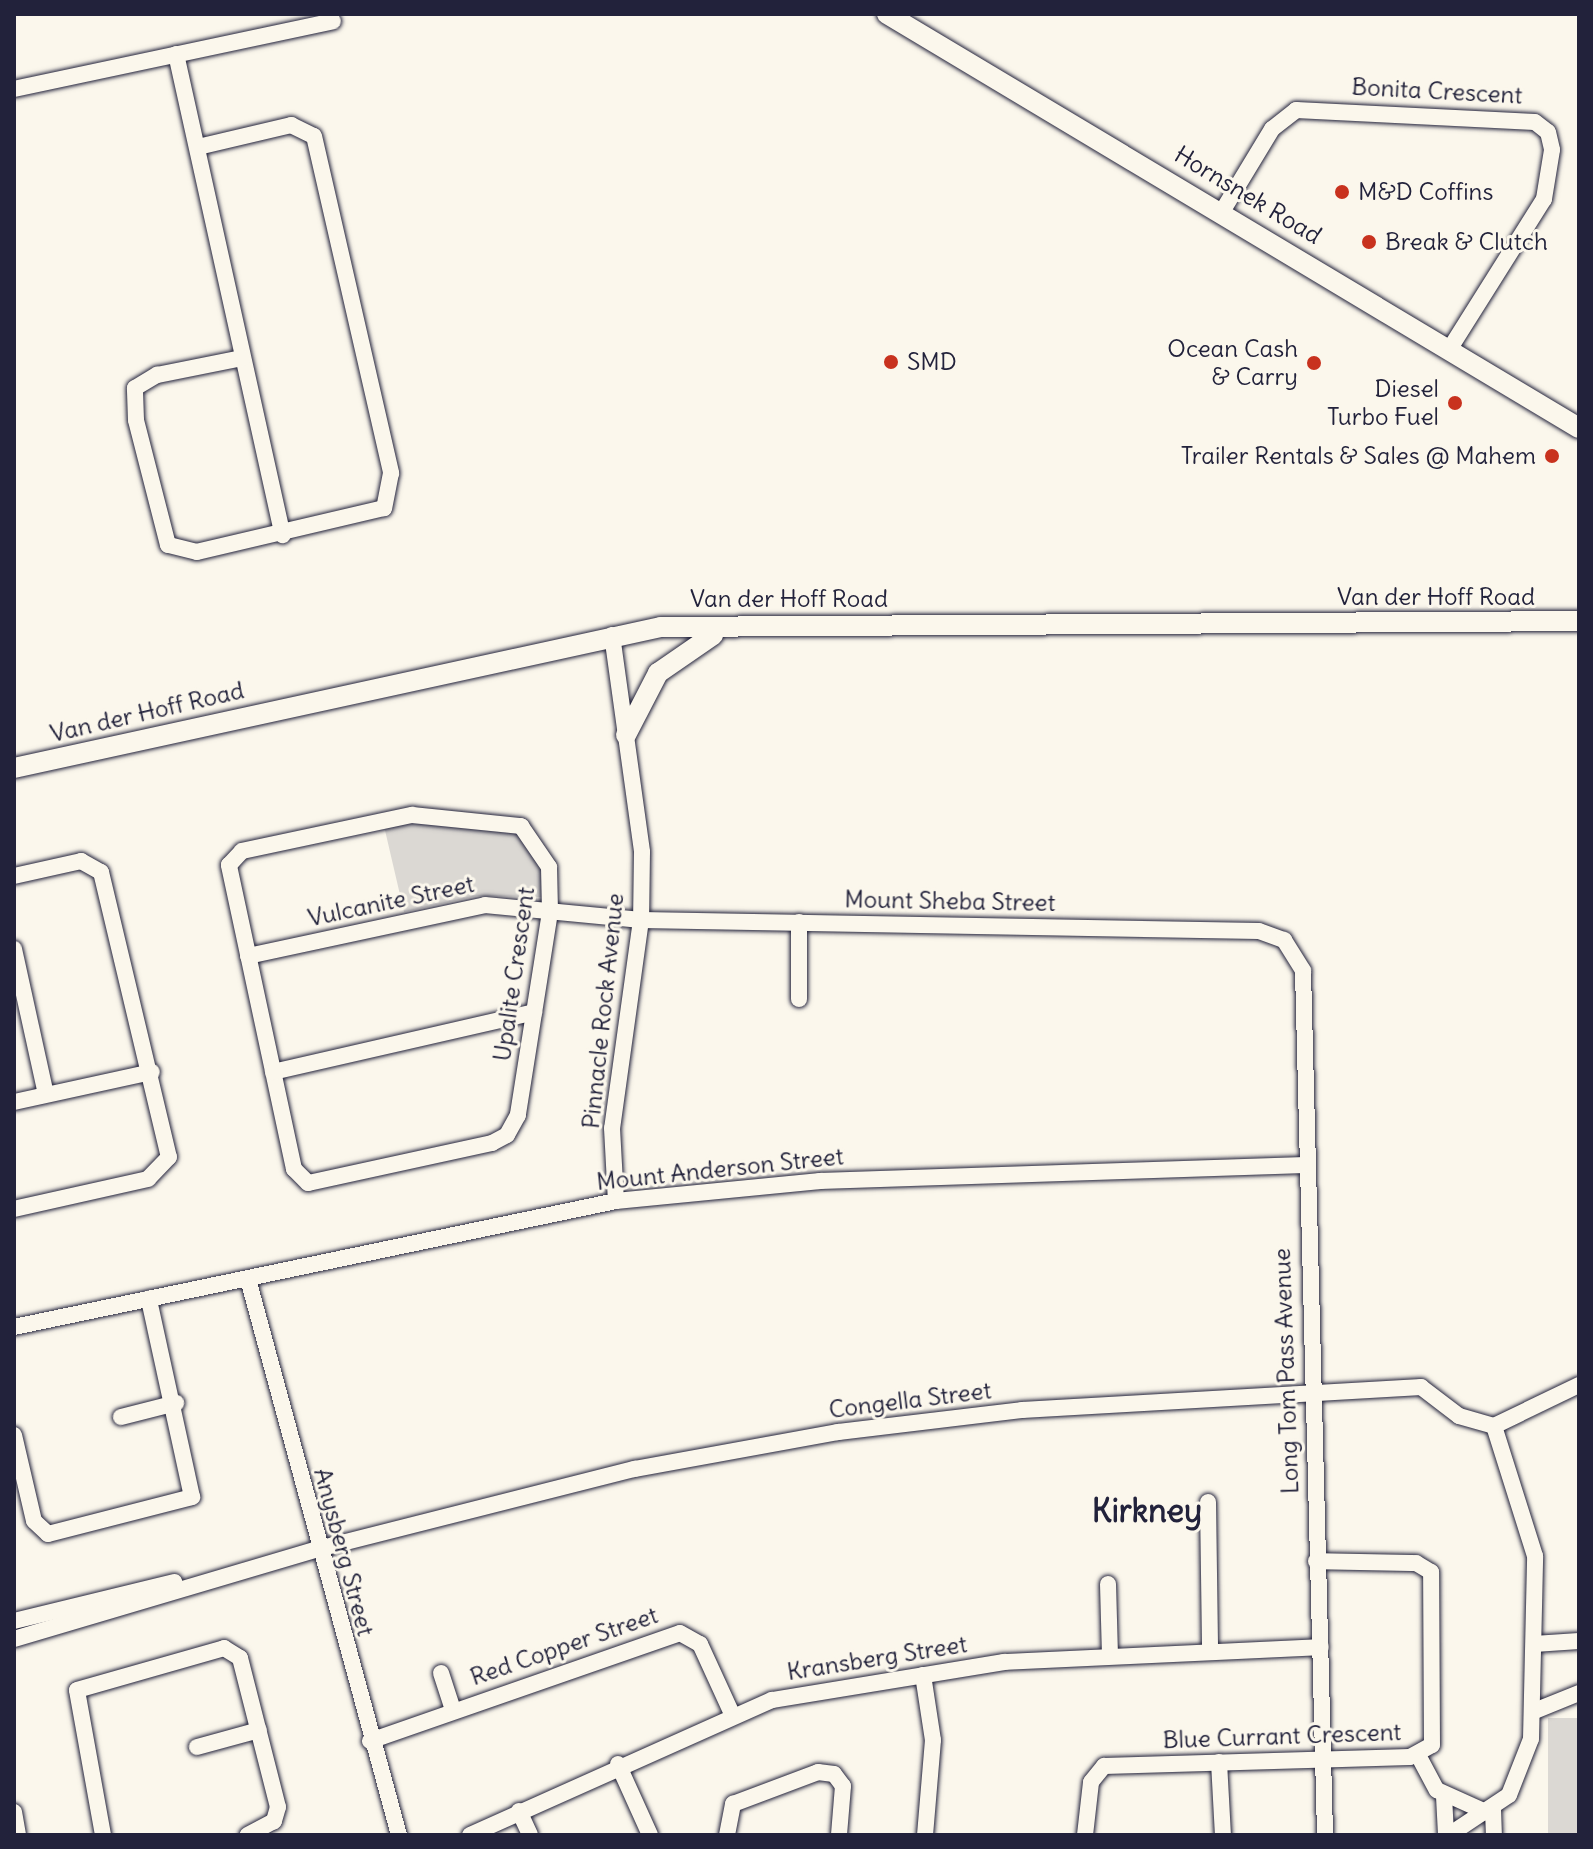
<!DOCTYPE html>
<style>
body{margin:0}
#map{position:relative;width:1593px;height:1849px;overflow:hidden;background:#fbf7ec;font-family:Delius,sans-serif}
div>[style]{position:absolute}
.green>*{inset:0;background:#dbd8d3;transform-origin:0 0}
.roads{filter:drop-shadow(0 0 2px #22223b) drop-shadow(0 0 2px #22223b)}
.minor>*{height:16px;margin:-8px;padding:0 8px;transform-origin:8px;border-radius:8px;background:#fbf7ec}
.major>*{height:20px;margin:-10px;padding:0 10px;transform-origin:10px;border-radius:10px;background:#fbf7ec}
.dots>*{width:22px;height:22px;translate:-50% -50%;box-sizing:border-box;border:4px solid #fbf7ec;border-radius:50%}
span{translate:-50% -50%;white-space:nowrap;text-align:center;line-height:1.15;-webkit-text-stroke:6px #fbf7ec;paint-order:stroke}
.street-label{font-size:24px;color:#22223b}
.poi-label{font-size:24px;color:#22223b}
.left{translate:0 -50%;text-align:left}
.right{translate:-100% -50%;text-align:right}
.district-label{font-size:32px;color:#22223b;font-weight:700}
.frame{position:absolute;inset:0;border:16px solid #22223b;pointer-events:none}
</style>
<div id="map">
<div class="green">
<div style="clip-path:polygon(414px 818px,511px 827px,541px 859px,543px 897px,477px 896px,404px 912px,384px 826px)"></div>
<div style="left:1579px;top:1718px;width:117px;height:31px;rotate:90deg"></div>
</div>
<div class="roads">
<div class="minor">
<div style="left:176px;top:54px;width:493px;rotate:77.5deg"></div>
<div style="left:14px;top:89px;width:326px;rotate:-12deg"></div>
<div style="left:198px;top:147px;width:96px;rotate:-13.3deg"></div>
<div style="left:291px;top:125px;width:25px;rotate:26deg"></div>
<div style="left:314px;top:136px;width:346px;rotate:77.1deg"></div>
<div style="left:391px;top:473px;width:36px;rotate:101deg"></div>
<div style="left:384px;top:508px;width:192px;rotate:166.8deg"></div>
<div style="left:197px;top:552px;width:30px;rotate:-166deg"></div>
<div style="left:168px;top:545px;width:129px;rotate:-104.4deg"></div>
<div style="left:136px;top:420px;width:32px;rotate:-92deg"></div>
<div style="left:135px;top:388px;width:26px;rotate:-31deg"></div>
<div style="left:157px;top:375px;width:87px;rotate:-11.3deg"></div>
<div style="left:1223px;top:210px;width:95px;rotate:-58.8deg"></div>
<div style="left:1272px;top:129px;width:31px;rotate:-38deg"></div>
<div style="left:1296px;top:110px;width:239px;rotate:2.9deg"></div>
<div style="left:1535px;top:122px;width:16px;rotate:38deg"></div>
<div style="left:1548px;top:132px;width:18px;rotate:77deg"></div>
<div style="left:1552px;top:150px;width:50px;rotate:99.3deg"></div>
<div style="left:1544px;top:199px;width:176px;rotate:122.2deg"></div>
<div style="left:612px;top:635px;width:219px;rotate:82.1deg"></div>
<div style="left:642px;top:852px;width:68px;rotate:90.8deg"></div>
<div style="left:641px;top:920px;width:210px;rotate:97.9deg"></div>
<div style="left:612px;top:1128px;width:73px;rotate:86.9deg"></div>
<div style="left:412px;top:815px;width:110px;rotate:5.8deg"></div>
<div style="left:521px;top:826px;width:50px;rotate:55.7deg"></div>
<div style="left:549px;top:867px;width:45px;rotate:88.7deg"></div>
<div style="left:550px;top:912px;width:206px;rotate:99deg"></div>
<div style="left:518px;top:1115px;width:23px;rotate:119deg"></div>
<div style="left:507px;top:1135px;width:17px;rotate:152deg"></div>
<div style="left:492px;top:1143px;width:188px;rotate:167.7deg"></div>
<div style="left:308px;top:1183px;width:20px;rotate:-135deg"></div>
<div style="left:294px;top:1169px;width:311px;rotate:-102.1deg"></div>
<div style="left:229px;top:865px;width:19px;rotate:-47deg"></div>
<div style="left:242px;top:851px;width:174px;rotate:-12deg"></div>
<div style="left:14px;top:876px;width:69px;rotate:-12.6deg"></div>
<div style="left:81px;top:861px;width:23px;rotate:29deg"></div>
<div style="left:101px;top:872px;width:293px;rotate:76.6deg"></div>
<div style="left:169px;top:1157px;width:30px;rotate:134deg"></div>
<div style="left:148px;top:1179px;width:137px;rotate:167.4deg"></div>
<div style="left:799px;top:922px;width:77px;rotate:90deg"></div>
<div style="left:14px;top:949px;width:148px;rotate:77.6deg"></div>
<div style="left:248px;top:956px;width:242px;rotate:-12.1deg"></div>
<div style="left:485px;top:905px;width:157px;rotate:5.5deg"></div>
<div style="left:641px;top:920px;width:618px;rotate:1.02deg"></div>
<div style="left:1259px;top:931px;width:27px;rotate:20deg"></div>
<div style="left:1284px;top:940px;width:36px;rotate:58deg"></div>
<div style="left:1303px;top:971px;width:864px;rotate:88.54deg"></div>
<div style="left:273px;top:1072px;width:268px;rotate:-12.9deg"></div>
<div style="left:14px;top:1102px;width:141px;rotate:-12.3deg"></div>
<div style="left:248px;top:1279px;width:576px;rotate:74.81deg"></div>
<div style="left:14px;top:1327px;width:615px;rotate:-11.82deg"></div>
<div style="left:616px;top:1201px;width:205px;rotate:-5.6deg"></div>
<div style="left:820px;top:1181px;width:485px;rotate:-1.9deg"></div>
<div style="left:121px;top:1417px;width:57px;rotate:-14.3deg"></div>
<div style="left:14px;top:1435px;width:88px;rotate:76.9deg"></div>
<div style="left:34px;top:1521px;width:19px;rotate:43deg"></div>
<div style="left:48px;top:1534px;width:149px;rotate:-14.4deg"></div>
<div style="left:192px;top:1497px;width:203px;rotate:-102.3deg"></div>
<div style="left:1208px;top:1502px;width:150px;rotate:89.2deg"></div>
<div style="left:1108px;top:1584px;width:72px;rotate:88.4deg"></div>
<div style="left:14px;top:1621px;width:165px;rotate:-13.7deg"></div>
<div style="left:14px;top:1639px;width:317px;rotate:-16.5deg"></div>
<div style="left:318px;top:1549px;width:327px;rotate:-14.2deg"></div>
<div style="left:635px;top:1469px;width:206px;rotate:-10.3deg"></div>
<div style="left:838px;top:1432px;width:185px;rotate:-6.8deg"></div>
<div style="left:1022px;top:1410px;width:400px;rotate:-3.3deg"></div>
<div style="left:1421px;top:1387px;width:48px;rotate:37.3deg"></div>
<div style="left:1459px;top:1416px;width:36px;rotate:16deg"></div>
<div style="left:1494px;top:1426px;width:94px;rotate:-25.8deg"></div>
<div style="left:1534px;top:1644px;width:45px;rotate:-3.8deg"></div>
<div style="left:441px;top:1673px;width:40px;rotate:72deg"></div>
<div style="left:923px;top:1675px;width:66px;rotate:81.3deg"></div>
<div style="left:933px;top:1740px;width:95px;rotate:94.8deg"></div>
<div style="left:1532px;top:1712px;width:51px;rotate:-22deg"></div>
<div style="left:370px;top:1741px;width:328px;rotate:-19.2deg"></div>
<div style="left:680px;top:1633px;width:23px;rotate:29deg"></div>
<div style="left:700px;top:1644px;width:77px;rotate:65.4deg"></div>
<div style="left:197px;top:1747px;width:64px;rotate:-15.3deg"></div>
<div style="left:1418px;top:1755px;width:40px;rotate:62deg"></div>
<div style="left:1437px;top:1790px;width:56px;rotate:24.3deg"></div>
<div style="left:1219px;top:1762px;width:73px;rotate:86.9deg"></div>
<div style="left:618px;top:1764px;width:78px;rotate:65.7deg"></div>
<div style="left:1444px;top:1796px;width:39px;rotate:87deg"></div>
<div style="left:1493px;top:1809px;width:26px;rotate:88deg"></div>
<div style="left:519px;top:1811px;width:26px;rotate:65deg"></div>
<div style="left:14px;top:1812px;width:23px;rotate:80deg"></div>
<div style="left:103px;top:1835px;width:147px;rotate:-100.2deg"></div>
<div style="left:77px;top:1690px;width:153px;rotate:-15.9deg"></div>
<div style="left:224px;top:1648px;width:19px;rotate:32deg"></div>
<div style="left:240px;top:1658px;width:154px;rotate:75.7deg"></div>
<div style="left:278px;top:1807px;width:15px;rotate:106deg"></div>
<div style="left:274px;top:1821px;width:30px;rotate:152deg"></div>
<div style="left:470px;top:1835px;width:331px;rotate:-24.1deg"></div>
<div style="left:772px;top:1700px;width:235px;rotate:-9.3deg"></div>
<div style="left:1004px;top:1662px;width:317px;rotate:-2.7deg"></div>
<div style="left:727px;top:1835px;width:32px;rotate:-79deg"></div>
<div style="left:733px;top:1804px;width:91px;rotate:-20.6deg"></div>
<div style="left:818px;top:1772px;width:16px;rotate:7deg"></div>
<div style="left:834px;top:1774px;width:15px;rotate:53deg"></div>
<div style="left:843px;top:1786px;width:49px;rotate:94.7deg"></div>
<div style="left:1085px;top:1835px;width:53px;rotate:-83.5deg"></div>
<div style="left:1091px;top:1782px;width:21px;rotate:-51deg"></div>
<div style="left:1104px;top:1766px;width:306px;rotate:-1.7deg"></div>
<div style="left:1410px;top:1757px;width:25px;rotate:-29deg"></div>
<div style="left:1432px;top:1745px;width:173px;rotate:-90.3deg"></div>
<div style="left:1431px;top:1572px;width:17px;rotate:-149deg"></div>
<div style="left:1416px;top:1563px;width:100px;rotate:-178.9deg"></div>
<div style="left:1449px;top:1835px;width:72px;rotate:-33.7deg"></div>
<div style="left:1509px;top:1795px;width:60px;rotate:-68.6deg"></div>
<div style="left:1531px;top:1739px;width:183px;rotate:-88.7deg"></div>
<div style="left:1535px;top:1556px;width:136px;rotate:-107.5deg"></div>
</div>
<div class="major">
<div style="left:887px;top:14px;width:806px;rotate:30.89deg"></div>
<div style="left:626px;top:735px;width:70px;rotate:-62.7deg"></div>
<div style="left:658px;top:673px;width:67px;rotate:-34.6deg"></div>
<div style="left:14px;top:768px;width:662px;rotate:-12.29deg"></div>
<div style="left:661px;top:627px;width:918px;rotate:-0.37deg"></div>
</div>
</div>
<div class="dots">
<div style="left:1342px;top:192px;background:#c8321e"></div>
<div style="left:1369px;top:242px;background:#c8321e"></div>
<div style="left:891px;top:362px;background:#c8321e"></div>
<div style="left:1314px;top:363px;background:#c8321e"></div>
<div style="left:1455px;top:403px;background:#c8321e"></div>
<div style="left:1552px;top:456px;background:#c8321e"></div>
</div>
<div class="street-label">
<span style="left:1437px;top:91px;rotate:3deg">Bonita Crescent</span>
<span style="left:1248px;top:195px;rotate:31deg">Hornsnek Road</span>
<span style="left:1436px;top:597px">Van der Hoff Road</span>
<span style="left:789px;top:599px">Van der Hoff Road</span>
<span style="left:147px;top:712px;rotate:-13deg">Van der Hoff Road</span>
<span style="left:391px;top:901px;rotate:-12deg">Vulcanite Street</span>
<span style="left:950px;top:901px;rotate:1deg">Mount Sheba Street</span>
<span style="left:514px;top:974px;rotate:-82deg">Upalite Crescent</span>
<span style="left:603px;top:1011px;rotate:-84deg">Pinnacle Rock Avenue</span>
<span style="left:720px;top:1169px;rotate:-6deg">Mount Anderson Street</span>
<span style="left:1286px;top:1371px;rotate:-92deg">Long Tom Pass Avenue</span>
<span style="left:910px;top:1400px;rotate:-7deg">Congella Street</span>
<span style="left:344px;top:1552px;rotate:75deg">Anysberg Street</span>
<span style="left:564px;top:1646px;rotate:-19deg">Red Copper Street</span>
<span style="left:877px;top:1658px;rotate:-9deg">Kransberg Street</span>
<span style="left:1282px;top:1736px;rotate:-2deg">Blue Currant Crescent</span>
</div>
<div class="poi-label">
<span class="left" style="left:1358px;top:192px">M&amp;D Coffins</span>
<span class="left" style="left:1385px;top:242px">Break &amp; Clutch</span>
<span class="right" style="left:1298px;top:363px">Ocean Cash<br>&amp; Carry</span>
<span class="left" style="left:907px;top:362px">SMD</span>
<span class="right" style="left:1439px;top:403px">Diesel<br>Turbo Fuel</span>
<span class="right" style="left:1536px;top:456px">Trailer Rentals &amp; Sales @ Mahem</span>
</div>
<div class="district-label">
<span style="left:1147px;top:1511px">Kirkney</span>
</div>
<div class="frame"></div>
</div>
